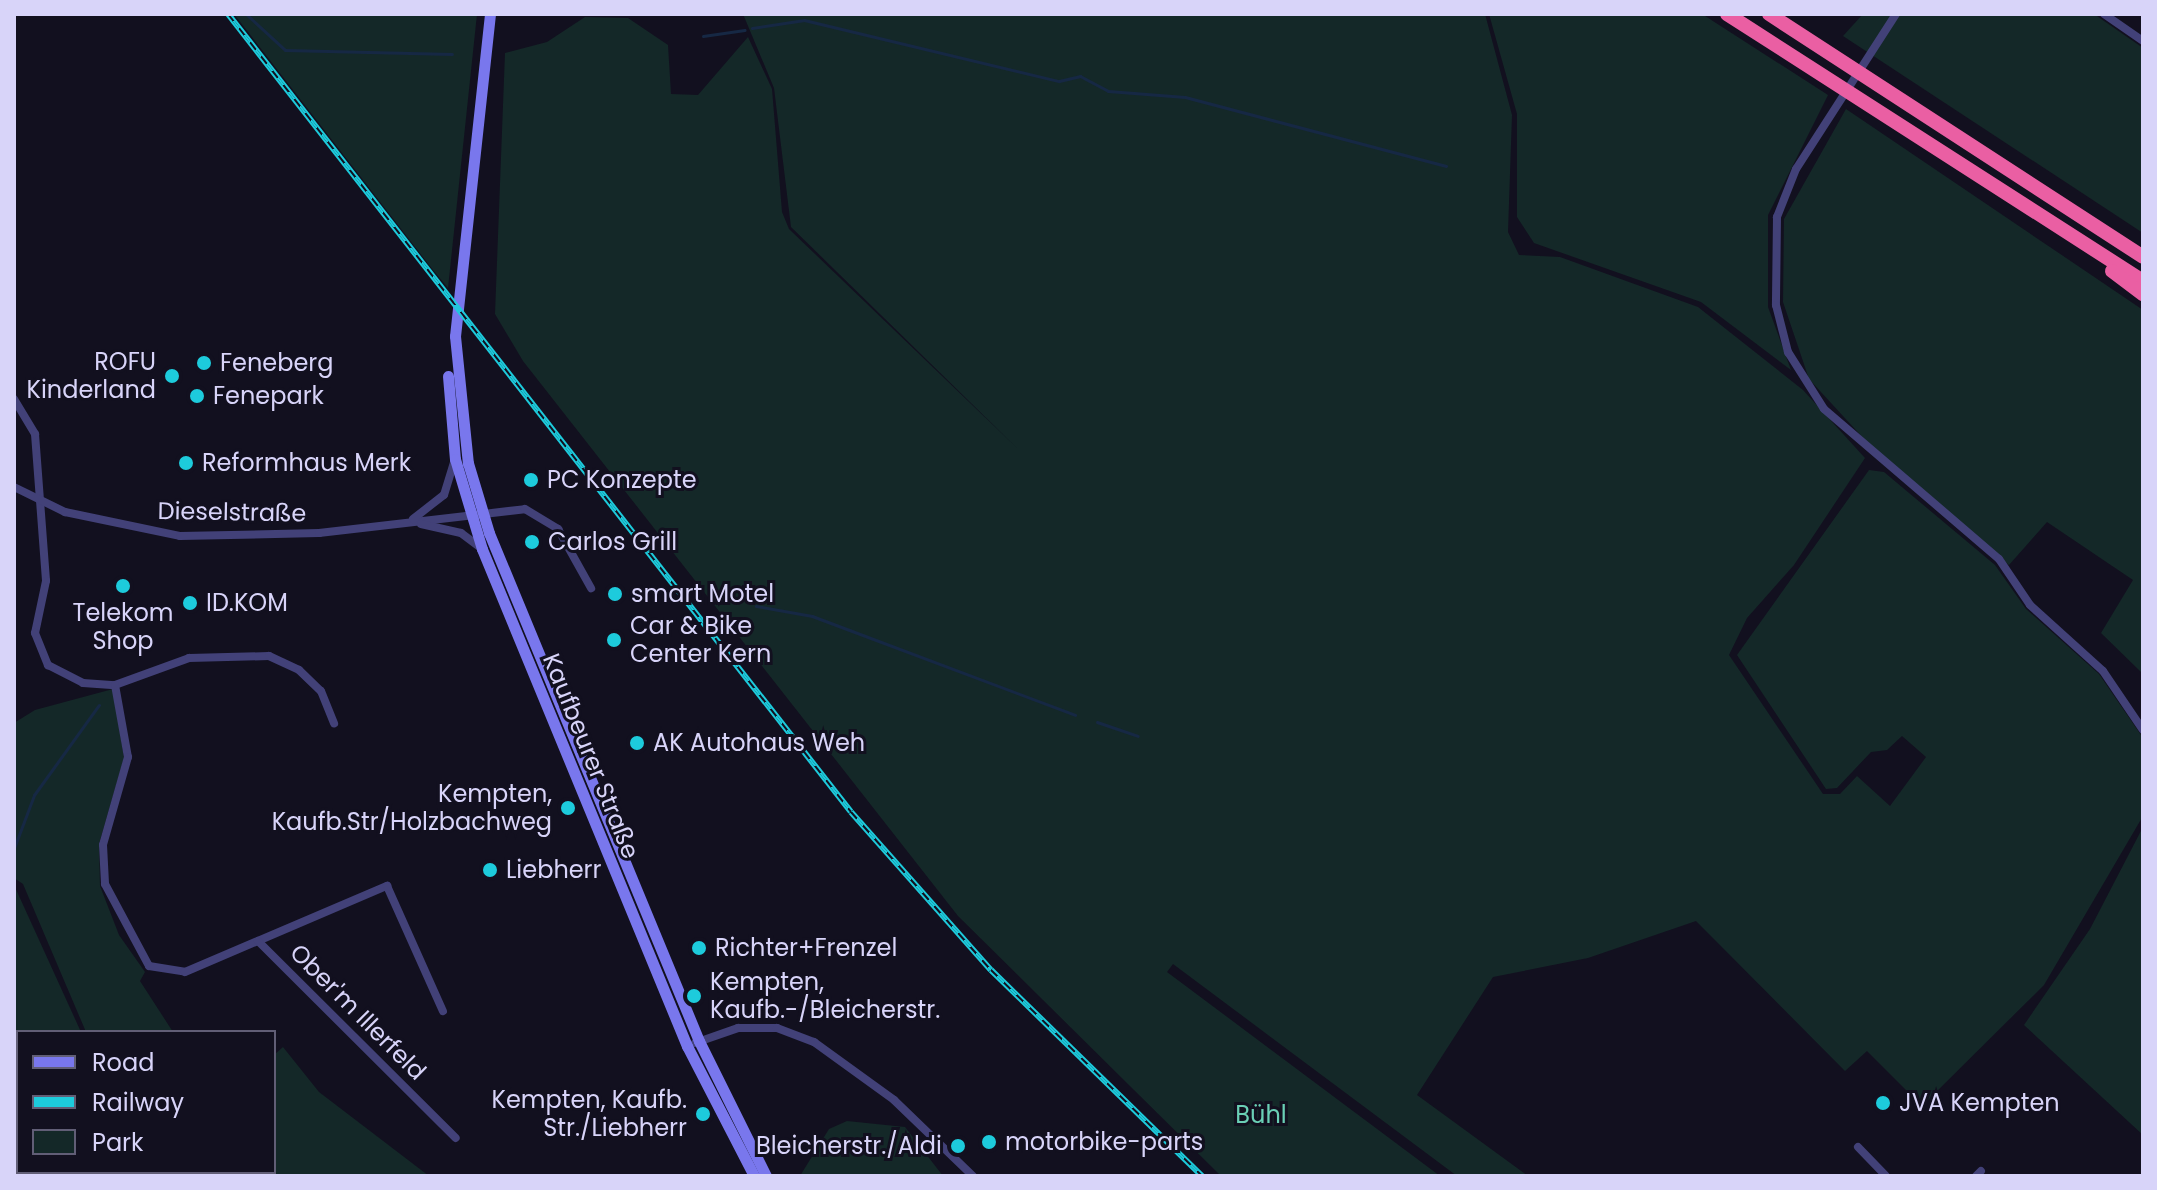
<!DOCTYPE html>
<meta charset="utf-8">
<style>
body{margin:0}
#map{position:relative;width:2157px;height:1190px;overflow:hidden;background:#12101f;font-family:Poppins,sans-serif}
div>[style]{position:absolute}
.green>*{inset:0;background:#142828}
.stream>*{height:3px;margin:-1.5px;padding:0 1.5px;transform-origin:1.5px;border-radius:1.5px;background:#162844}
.minor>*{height:8px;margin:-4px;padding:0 4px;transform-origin:4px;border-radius:4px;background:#424178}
.secondary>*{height:11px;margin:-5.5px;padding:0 5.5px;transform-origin:5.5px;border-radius:5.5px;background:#7977ed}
.motorway>*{height:14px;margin:-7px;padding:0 7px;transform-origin:7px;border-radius:7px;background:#ea5fa3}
.rail>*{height:6px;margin-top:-3px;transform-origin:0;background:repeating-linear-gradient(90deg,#12101f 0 9px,#1dcbdc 0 18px);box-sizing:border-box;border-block:2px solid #1dcbdc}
.dots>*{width:22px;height:22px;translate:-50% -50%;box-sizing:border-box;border:4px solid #12101f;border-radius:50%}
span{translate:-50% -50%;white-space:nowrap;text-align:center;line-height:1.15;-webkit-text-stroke:6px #12101f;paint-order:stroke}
.poi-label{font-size:24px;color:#d8d4f9}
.right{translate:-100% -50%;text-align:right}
.left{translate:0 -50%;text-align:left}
.street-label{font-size:24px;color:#d8d4f9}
.park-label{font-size:24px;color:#6acfb5}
.frame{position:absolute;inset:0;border:16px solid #d8d4f9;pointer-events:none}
.legend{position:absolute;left:16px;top:1030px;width:260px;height:144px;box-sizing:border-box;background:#12101f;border:2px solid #615e76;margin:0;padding:10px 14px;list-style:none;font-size:24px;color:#d8d4f9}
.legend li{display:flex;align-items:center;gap:16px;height:40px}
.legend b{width:40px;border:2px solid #615e76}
</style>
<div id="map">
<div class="green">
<div style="clip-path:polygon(234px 14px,477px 14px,448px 288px,433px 270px)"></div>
<div style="clip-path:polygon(743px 14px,1485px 14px,1512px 115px,1508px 232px,1519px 255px,1560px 257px,1698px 307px,1803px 390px,1865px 458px,1794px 565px,1747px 618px,1729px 655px,1823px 794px,1840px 794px,1857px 776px,1890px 806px,1926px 757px,1902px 736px,1887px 750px,1871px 752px,1837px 788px,1826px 789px,1737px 655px,1869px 470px,1884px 472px,1995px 565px,2026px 609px,2099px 674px,2143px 738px,2143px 816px,2044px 985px,1922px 1106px,1867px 1051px,1845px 1071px,1696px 921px,1588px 958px,1493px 977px,1417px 1095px,1528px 1176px,1457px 1176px,1173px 964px,1167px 972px,1440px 1176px,1221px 1176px,958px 916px,523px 361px,495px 314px,505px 53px,547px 42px,585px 17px,628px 18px,668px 45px,671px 94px,698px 95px,748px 37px,772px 89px,782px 212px,789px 229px,1018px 449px,791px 227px,774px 88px)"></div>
<div style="clip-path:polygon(1489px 14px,1702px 14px,1828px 95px,1768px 215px,1768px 307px,1791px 370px,1701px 302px,1534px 243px,1517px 217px,1517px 114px)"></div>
<div style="clip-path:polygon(1863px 14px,2094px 14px,2143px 48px,2143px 233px,1843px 36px)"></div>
<div style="clip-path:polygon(1846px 109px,2143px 310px,2141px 672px,2101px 633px,2133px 580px,2047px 522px,2009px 565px,1877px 453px,1809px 379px,1783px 302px,1784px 219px)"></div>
<div style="clip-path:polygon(113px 689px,124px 758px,99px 844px,100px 886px,119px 935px,145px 972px,140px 981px,173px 1032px,86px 1032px,23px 884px,14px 878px,14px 723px,35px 710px)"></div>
<div style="clip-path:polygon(2143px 827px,2143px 1135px,2024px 1025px,2090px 929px)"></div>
<div style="clip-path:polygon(14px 885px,81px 1032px,18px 1032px,18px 1172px,274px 1172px,274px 1055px,283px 1047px,319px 1092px,429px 1176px,14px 1176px)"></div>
<div style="clip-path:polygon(847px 1121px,905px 1127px,943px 1176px,800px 1176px,829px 1129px)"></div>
</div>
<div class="stream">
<div style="left:246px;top:14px;width:53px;rotate:42.7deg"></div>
<div style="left:285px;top:50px;width:167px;rotate:1.4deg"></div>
<div style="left:752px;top:28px;width:53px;rotate:-8.7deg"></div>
<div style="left:804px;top:20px;width:262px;rotate:13.5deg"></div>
<div style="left:1059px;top:81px;width:22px;rotate:-13deg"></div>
<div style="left:1080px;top:76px;width:32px;rotate:28deg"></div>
<div style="left:1108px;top:91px;width:77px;rotate:4.5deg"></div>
<div style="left:1185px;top:97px;width:270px;rotate:14.8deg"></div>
<div style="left:703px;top:36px;width:42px;rotate:-8.1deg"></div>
<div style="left:756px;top:606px;width:57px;rotate:10.1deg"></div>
<div style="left:812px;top:616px;width:281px;rotate:20.6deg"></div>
<div style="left:1097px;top:722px;width:43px;rotate:18.9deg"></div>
<div style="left:14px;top:848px;width:57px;rotate:-69.3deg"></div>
<div style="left:34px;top:795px;width:111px;rotate:-54.2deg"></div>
</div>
<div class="minor">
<div style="left:1896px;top:14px;width:184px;rotate:122.8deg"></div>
<div style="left:1796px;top:169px;width:52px;rotate:111.6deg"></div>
<div style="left:1777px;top:217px;width:88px;rotate:90.7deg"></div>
<div style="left:1776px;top:305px;width:49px;rotate:75.7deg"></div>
<div style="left:1788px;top:352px;width:67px;rotate:57.7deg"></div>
<div style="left:1824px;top:409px;width:230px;rotate:40.6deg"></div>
<div style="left:1999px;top:559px;width:55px;rotate:56deg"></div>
<div style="left:2030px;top:605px;width:98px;rotate:42.1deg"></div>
<div style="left:2103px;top:671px;width:71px;rotate:55.9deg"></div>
<div style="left:2104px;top:14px;width:47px;rotate:34.7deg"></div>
<div style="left:14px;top:399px;width:41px;rotate:59deg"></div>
<div style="left:35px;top:434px;width:147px;rotate:85.7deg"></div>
<div style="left:46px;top:581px;width:53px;rotate:101.9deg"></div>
<div style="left:35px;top:633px;width:35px;rotate:68deg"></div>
<div style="left:48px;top:665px;width:39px;rotate:27deg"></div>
<div style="left:83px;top:683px;width:32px;rotate:4deg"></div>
<div style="left:115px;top:685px;width:79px;rotate:-20deg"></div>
<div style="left:189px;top:658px;width:80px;rotate:-1.4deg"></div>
<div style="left:269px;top:656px;width:33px;rotate:25deg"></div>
<div style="left:299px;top:670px;width:30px;rotate:44deg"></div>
<div style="left:321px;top:691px;width:35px;rotate:68deg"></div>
<div style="left:14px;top:487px;width:57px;rotate:26.1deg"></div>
<div style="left:65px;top:512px;width:117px;rotate:11.8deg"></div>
<div style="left:180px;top:536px;width:139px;rotate:-1.2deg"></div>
<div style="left:319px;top:533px;width:207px;rotate:-6.6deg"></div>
<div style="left:525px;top:509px;width:39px;rotate:31deg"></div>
<div style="left:558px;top:529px;width:68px;rotate:60.8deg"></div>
<div style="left:413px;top:519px;width:39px;rotate:-38deg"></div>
<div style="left:444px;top:495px;width:38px;rotate:-73deg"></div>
<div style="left:421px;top:524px;width:41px;rotate:12.7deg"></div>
<div style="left:461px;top:533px;width:25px;rotate:37deg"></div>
<div style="left:115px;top:685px;width:73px;rotate:79.8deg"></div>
<div style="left:128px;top:757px;width:91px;rotate:105.9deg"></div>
<div style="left:103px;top:845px;width:39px;rotate:87deg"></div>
<div style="left:105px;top:884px;width:93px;rotate:61.8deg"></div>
<div style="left:149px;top:966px;width:36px;rotate:9deg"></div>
<div style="left:185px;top:972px;width:220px;rotate:-23.1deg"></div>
<div style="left:387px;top:886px;width:137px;rotate:65.9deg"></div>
<div style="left:258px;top:941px;width:279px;rotate:44.9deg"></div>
<div style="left:695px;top:1043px;width:46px;rotate:-19.2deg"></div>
<div style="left:738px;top:1028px;width:39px"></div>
<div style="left:777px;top:1028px;width:40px;rotate:21deg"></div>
<div style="left:814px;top:1042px;width:99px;rotate:35.9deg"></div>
<div style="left:894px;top:1100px;width:110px;rotate:43.9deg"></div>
<div style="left:1858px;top:1147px;width:40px;rotate:46deg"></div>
<div style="left:1976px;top:1176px;width:7px;rotate:-45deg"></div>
</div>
<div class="secondary">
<div style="left:490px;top:14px;width:324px;rotate:96.2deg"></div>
<div style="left:455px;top:336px;width:128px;rotate:84.2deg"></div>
<div style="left:468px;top:463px;width:73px;rotate:73.3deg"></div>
<div style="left:489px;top:533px;width:550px;rotate:67.54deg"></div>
<div style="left:699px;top:1041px;width:151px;rotate:63.6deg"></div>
<div style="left:448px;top:376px;width:83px;rotate:85.2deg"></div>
<div style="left:455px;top:459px;width:94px;rotate:73.3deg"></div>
<div style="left:482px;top:549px;width:538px;rotate:67.59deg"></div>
<div style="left:687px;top:1046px;width:146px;rotate:62.7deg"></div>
</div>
<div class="motorway">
<div style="left:1727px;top:14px;width:494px;rotate:32.7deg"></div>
<div style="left:1769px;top:14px;width:446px;rotate:33deg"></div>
<div style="left:2112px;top:271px;width:39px;rotate:37deg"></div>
</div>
<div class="rail">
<div style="left:228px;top:14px;width:1012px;rotate:52.02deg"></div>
<div style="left:851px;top:812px;width:211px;rotate:48.5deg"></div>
<div style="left:991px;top:970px;width:295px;rotate:44.3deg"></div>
</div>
<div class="dots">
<div style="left:204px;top:363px;background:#1dcbdc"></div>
<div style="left:172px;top:376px;background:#1dcbdc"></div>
<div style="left:197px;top:396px;background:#1dcbdc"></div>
<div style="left:186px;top:463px;background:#1dcbdc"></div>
<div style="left:531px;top:480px;background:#1dcbdc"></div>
<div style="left:532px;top:542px;background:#1dcbdc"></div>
<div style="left:123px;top:586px;background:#1dcbdc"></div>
<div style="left:615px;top:594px;background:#1dcbdc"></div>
<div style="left:190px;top:603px;background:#1dcbdc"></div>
<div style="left:614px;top:640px;background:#1dcbdc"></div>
<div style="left:637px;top:743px;background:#1dcbdc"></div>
<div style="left:568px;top:808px;background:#1dcbdc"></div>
<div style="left:490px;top:870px;background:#1dcbdc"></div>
<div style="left:699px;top:948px;background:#1dcbdc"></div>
<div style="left:694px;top:996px;background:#1dcbdc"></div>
<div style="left:1883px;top:1103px;background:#1dcbdc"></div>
<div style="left:703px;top:1114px;background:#1dcbdc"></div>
<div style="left:989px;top:1142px;background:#1dcbdc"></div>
<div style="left:958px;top:1146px;background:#1dcbdc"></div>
</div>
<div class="poi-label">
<span class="right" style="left:156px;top:376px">ROFU<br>Kinderland</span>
<span class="left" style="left:220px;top:363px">Feneberg</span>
<span class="left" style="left:213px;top:396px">Fenepark</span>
<span class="left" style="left:202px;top:463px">Reformhaus Merk</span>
<span class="left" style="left:547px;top:480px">PC Konzepte</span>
<span class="left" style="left:548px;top:542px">Carlos Grill</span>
<span class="left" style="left:631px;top:594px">smart Motel</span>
<span class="left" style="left:206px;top:603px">ID.KOM</span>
<span style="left:123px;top:627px">Telekom<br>Shop</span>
<span class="left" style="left:630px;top:640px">Car &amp; Bike<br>Center Kern</span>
<span class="left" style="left:653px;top:743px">AK Autohaus Weh</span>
<span class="right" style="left:552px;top:808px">Kempten,<br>Kaufb.Str/Holzbachweg</span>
<span class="left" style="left:506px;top:870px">Liebherr</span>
<span class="left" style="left:715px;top:948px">Richter+Frenzel</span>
<span class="left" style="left:710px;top:996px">Kempten,<br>Kaufb.-/Bleicherstr.</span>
<span class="right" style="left:687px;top:1114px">Kempten, Kaufb.<br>Str./Liebherr</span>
<span class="left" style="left:1899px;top:1103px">JVA Kempten</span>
<span class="left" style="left:1005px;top:1142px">motorbike-parts</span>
<span class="right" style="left:942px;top:1146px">Bleicherstr./Aldi</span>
</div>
<div class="street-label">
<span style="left:232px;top:512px;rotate:1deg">Dieselstraße</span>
<span style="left:591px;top:756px;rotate:68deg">Kaufbeurer Straße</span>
<span style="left:358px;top:1012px;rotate:45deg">Ober'm Illerfeld</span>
</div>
<div class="park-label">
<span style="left:1261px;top:1115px">Bühl</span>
</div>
<div class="frame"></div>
<ul class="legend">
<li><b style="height:10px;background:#7977ed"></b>Road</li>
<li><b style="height:10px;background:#1dcbdc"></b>Railway</li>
<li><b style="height:22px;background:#142828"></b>Park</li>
</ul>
</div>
